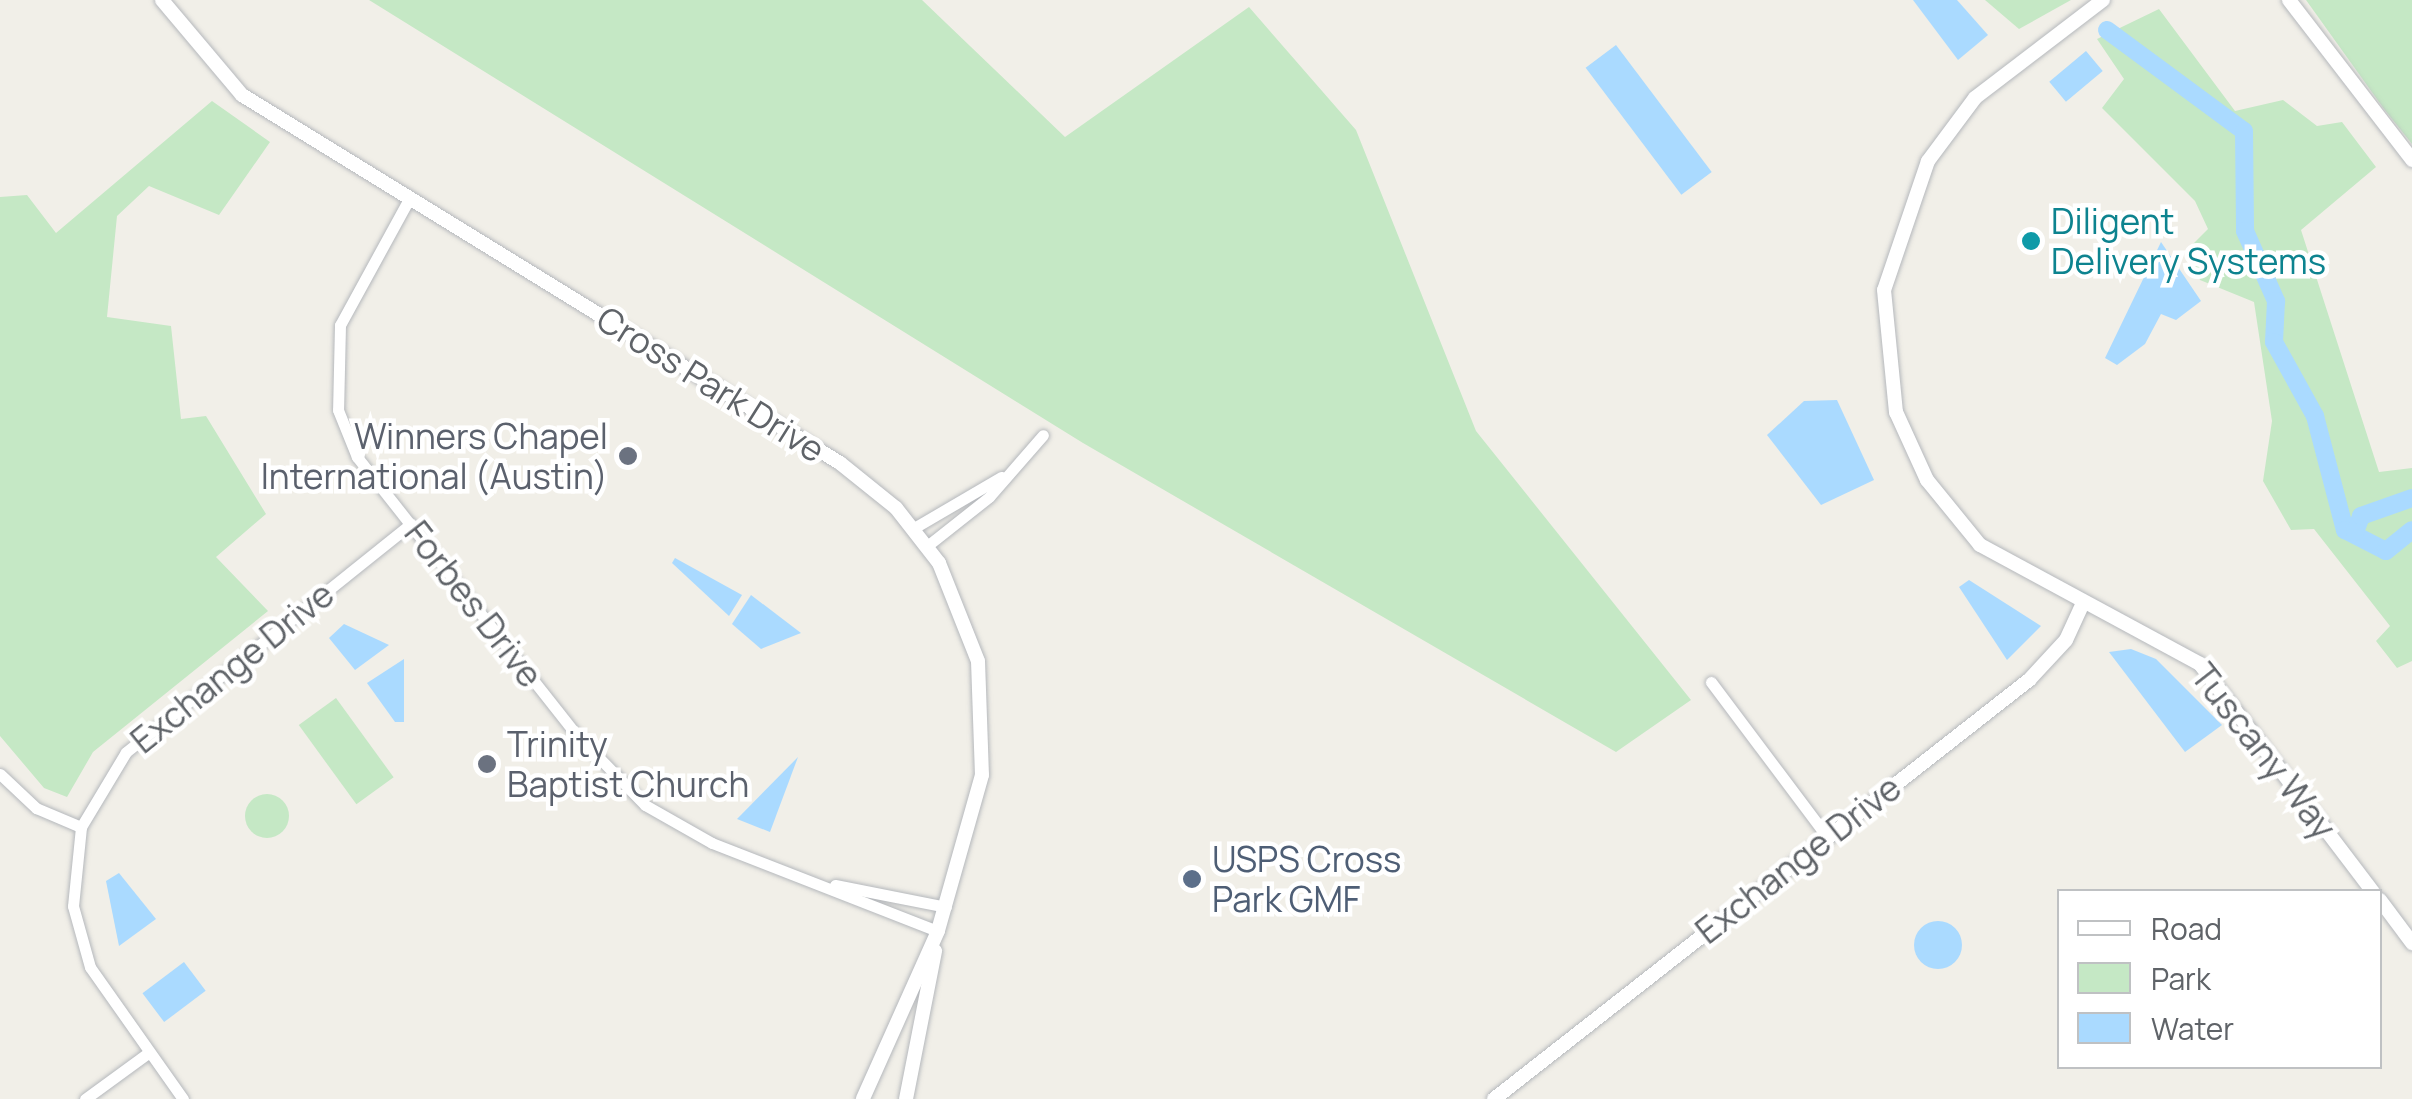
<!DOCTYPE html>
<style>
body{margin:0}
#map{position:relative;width:2412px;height:1099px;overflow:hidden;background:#f1efe8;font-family:Manrope,sans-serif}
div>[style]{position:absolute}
.green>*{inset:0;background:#c5e8c5;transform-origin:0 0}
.round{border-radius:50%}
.water>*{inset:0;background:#aadaff;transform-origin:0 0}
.river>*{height:18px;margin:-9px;padding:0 9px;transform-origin:9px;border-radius:9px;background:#aadaff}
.roads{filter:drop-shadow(0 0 2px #b5b8bc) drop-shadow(0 0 2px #b5b8bc)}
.minor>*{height:11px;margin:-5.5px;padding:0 5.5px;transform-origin:5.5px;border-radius:5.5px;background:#fff}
.tertiary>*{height:14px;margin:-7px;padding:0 7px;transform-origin:7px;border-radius:7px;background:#fff}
.dots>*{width:28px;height:28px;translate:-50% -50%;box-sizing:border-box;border:5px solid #fff;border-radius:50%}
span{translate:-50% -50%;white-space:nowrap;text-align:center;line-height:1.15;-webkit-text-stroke:9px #fff;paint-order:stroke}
.culture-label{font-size:35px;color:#0d838f}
.left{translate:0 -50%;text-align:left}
.street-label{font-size:35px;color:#5f6368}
.worship-label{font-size:35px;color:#5b616d}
.right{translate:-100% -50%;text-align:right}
.service-label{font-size:35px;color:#4e5e75}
.legend{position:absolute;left:2057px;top:889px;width:325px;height:180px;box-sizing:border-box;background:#fff;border:2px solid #bfc1c3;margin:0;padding:12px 18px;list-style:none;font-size:30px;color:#5f6368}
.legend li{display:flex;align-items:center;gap:20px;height:50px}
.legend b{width:50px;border:2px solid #bfc1c3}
</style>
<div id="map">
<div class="green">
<div style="clip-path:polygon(369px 0,922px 0,1065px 137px,1249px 7px,1356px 130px,1476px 431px,1691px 700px,1616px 752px,1083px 443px)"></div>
<div style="clip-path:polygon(1985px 0,2071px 0,2019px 29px)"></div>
<div style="clip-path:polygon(2306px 0,2412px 0,2412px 144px,2384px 109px)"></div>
<div style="clip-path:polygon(2159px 9px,2235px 111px,2283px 100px,2317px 126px,2342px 122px,2376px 167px,2301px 230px,2379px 472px,2412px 468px,2412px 661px,2397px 668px,2376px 641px,2390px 626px,2314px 529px,2291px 530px,2263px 481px,2272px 421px,2254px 302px,2200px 280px,2189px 248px,2208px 229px,2195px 201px,2102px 108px,2124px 79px,2097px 39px)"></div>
<div style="clip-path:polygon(212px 101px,270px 142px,219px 215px,149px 186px,117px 216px,107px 317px,171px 326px,181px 419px,206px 416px,266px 514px,216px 557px,268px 611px,93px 752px,67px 797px,44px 788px,0 736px,0 197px,27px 195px,56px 233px)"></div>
<div style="left:336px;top:698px;width:98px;height:46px;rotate:54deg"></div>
<div class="round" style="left:245px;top:794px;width:44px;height:44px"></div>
</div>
<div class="water">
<div style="clip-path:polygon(1913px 0,1957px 0,1988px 35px,1958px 60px)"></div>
<div style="left:1616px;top:45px;width:159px;height:38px;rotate:53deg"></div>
<div style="left:2086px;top:51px;width:26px;height:48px;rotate:50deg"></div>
<div style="clip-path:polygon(2161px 242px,2201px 301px,2176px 320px,2161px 314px,2145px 344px,2117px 365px,2105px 358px)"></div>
<div style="clip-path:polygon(1837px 400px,1874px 480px,1821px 505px,1767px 435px,1804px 401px)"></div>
<div style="clip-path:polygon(675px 558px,742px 595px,729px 616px,672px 563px)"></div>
<div style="clip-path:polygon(1969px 580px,2041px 626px,2007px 660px,1959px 587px)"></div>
<div style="clip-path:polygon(751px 595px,801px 633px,761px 649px,732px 624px)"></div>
<div style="clip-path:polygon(344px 624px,389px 645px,355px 670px,329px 638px)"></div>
<div style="clip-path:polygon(2131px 649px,2156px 659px,2222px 725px,2185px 752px,2109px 652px)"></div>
<div style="clip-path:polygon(404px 659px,404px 722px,395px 722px,367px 683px)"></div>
<div style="clip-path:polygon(798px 757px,770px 832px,737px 819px)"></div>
<div style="clip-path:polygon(119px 873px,156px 919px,119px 946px,106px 881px)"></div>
<div class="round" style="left:1914px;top:921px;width:48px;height:48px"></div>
<div style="left:184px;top:962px;width:36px;height:52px;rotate:53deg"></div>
</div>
<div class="river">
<div style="left:2107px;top:30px;width:170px;rotate:36.4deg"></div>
<div style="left:2244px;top:131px;width:100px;rotate:89.4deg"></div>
<div style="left:2245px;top:231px;width:77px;rotate:66.1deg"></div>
<div style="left:2276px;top:301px;width:41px;rotate:92.8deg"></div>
<div style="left:2274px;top:342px;width:85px;rotate:61deg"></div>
<div style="left:2315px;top:416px;width:118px;rotate:75.3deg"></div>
<div style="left:2345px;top:530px;width:46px;rotate:27.1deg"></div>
<div style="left:2386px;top:551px;width:33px;rotate:-39deg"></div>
<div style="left:2355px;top:532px;width:17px;rotate:-69deg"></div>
<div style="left:2361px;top:516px;width:54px;rotate:-19.4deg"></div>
</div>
<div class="roads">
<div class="minor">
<div style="left:409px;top:199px;width:144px;rotate:118.7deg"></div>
<div style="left:340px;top:325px;width:85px;rotate:91.3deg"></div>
<div style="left:338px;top:410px;width:51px;rotate:68deg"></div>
<div style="left:357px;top:457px;width:353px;rotate:51.7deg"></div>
<div style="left:576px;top:734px;width:99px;rotate:45.8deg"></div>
<div style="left:645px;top:805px;width:77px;rotate:29.6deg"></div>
<div style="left:712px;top:843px;width:243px;rotate:21.3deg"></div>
<div style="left:914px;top:528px;width:101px;rotate:-30.4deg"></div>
<div style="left:927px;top:546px;width:79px;rotate:-38.3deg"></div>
<div style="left:989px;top:497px;width:82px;rotate:-48.9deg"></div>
<div style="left:1711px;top:682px;width:190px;rotate:53.1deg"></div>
<div style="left:0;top:774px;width:50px;rotate:43.4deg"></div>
<div style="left:36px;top:808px;width:49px;rotate:22.9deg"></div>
<div style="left:835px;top:885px;width:113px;rotate:11.2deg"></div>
<div style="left:85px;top:1099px;width:78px;rotate:-36.1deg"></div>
<div style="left:183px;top:1099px;width:161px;rotate:-125.2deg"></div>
<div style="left:90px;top:967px;width:63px;rotate:-105.6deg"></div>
<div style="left:73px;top:906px;width:79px;rotate:-84.2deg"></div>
<div style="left:81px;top:827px;width:87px;rotate:-59deg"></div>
<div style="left:126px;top:752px;width:365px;rotate:-38.7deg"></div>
</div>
<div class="tertiary">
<div style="left:162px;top:0;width:124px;rotate:49.9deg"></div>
<div style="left:242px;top:95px;width:702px;rotate:31.61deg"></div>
<div style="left:840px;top:463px;width:72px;rotate:38.8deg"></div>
<div style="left:896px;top:508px;width:70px;rotate:52deg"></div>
<div style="left:939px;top:563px;width:105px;rotate:68.3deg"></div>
<div style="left:978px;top:661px;width:114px;rotate:88deg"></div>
<div style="left:982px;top:775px;width:162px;rotate:105.8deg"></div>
<div style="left:938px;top:931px;width:184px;rotate:114.1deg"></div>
<div style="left:2103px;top:0;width:161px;rotate:142.6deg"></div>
<div style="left:1975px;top:98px;width:79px;rotate:126.7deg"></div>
<div style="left:1928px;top:161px;width:136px;rotate:108.8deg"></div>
<div style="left:1884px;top:290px;width:123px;rotate:84.4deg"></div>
<div style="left:1896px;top:412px;width:75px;rotate:65.5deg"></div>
<div style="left:1927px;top:480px;width:84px;rotate:50.8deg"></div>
<div style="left:1980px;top:545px;width:250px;rotate:28.4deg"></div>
<div style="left:2200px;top:664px;width:286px;rotate:52.8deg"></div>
<div style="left:2289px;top:0;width:202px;rotate:52.4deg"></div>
<div style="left:2380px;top:900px;width:54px;rotate:53.3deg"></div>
<div style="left:906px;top:1099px;width:151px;rotate:-78.9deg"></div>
<div style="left:1494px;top:1099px;width:680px;rotate:-38.07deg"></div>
<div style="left:2029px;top:680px;width:54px;rotate:-47.2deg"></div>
<div style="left:2066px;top:640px;width:41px;rotate:-65.3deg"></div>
</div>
</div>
<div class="dots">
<div style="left:2031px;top:241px;background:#0f9aa8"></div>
<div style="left:628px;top:456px;background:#6b7280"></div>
<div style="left:487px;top:764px;background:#6b7280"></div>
<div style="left:1192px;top:879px;background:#5c6f8a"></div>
</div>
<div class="culture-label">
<span class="left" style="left:2051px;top:241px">Diligent<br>Delivery Systems</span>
</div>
<div class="street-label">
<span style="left:711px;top:384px;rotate:32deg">Cross Park Drive</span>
<span style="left:474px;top:604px;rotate:52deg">Forbes Drive</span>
<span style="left:232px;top:667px;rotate:-39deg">Exchange Drive</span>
<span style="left:2264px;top:751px;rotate:52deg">Tuscany Way</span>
<span style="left:1798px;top:859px;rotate:-38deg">Exchange Drive</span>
</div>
<div class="worship-label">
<span class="right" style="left:608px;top:456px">Winners Chapel<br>International (Austin)</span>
<span class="left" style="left:507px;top:764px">Trinity<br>Baptist Church</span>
</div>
<div class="service-label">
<span class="left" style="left:1212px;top:879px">USPS Cross<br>Park GMF</span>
</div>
<ul class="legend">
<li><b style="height:12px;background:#fff"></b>Road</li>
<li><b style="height:28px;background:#c5e8c5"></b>Park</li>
<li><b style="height:28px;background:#aadaff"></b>Water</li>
</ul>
</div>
